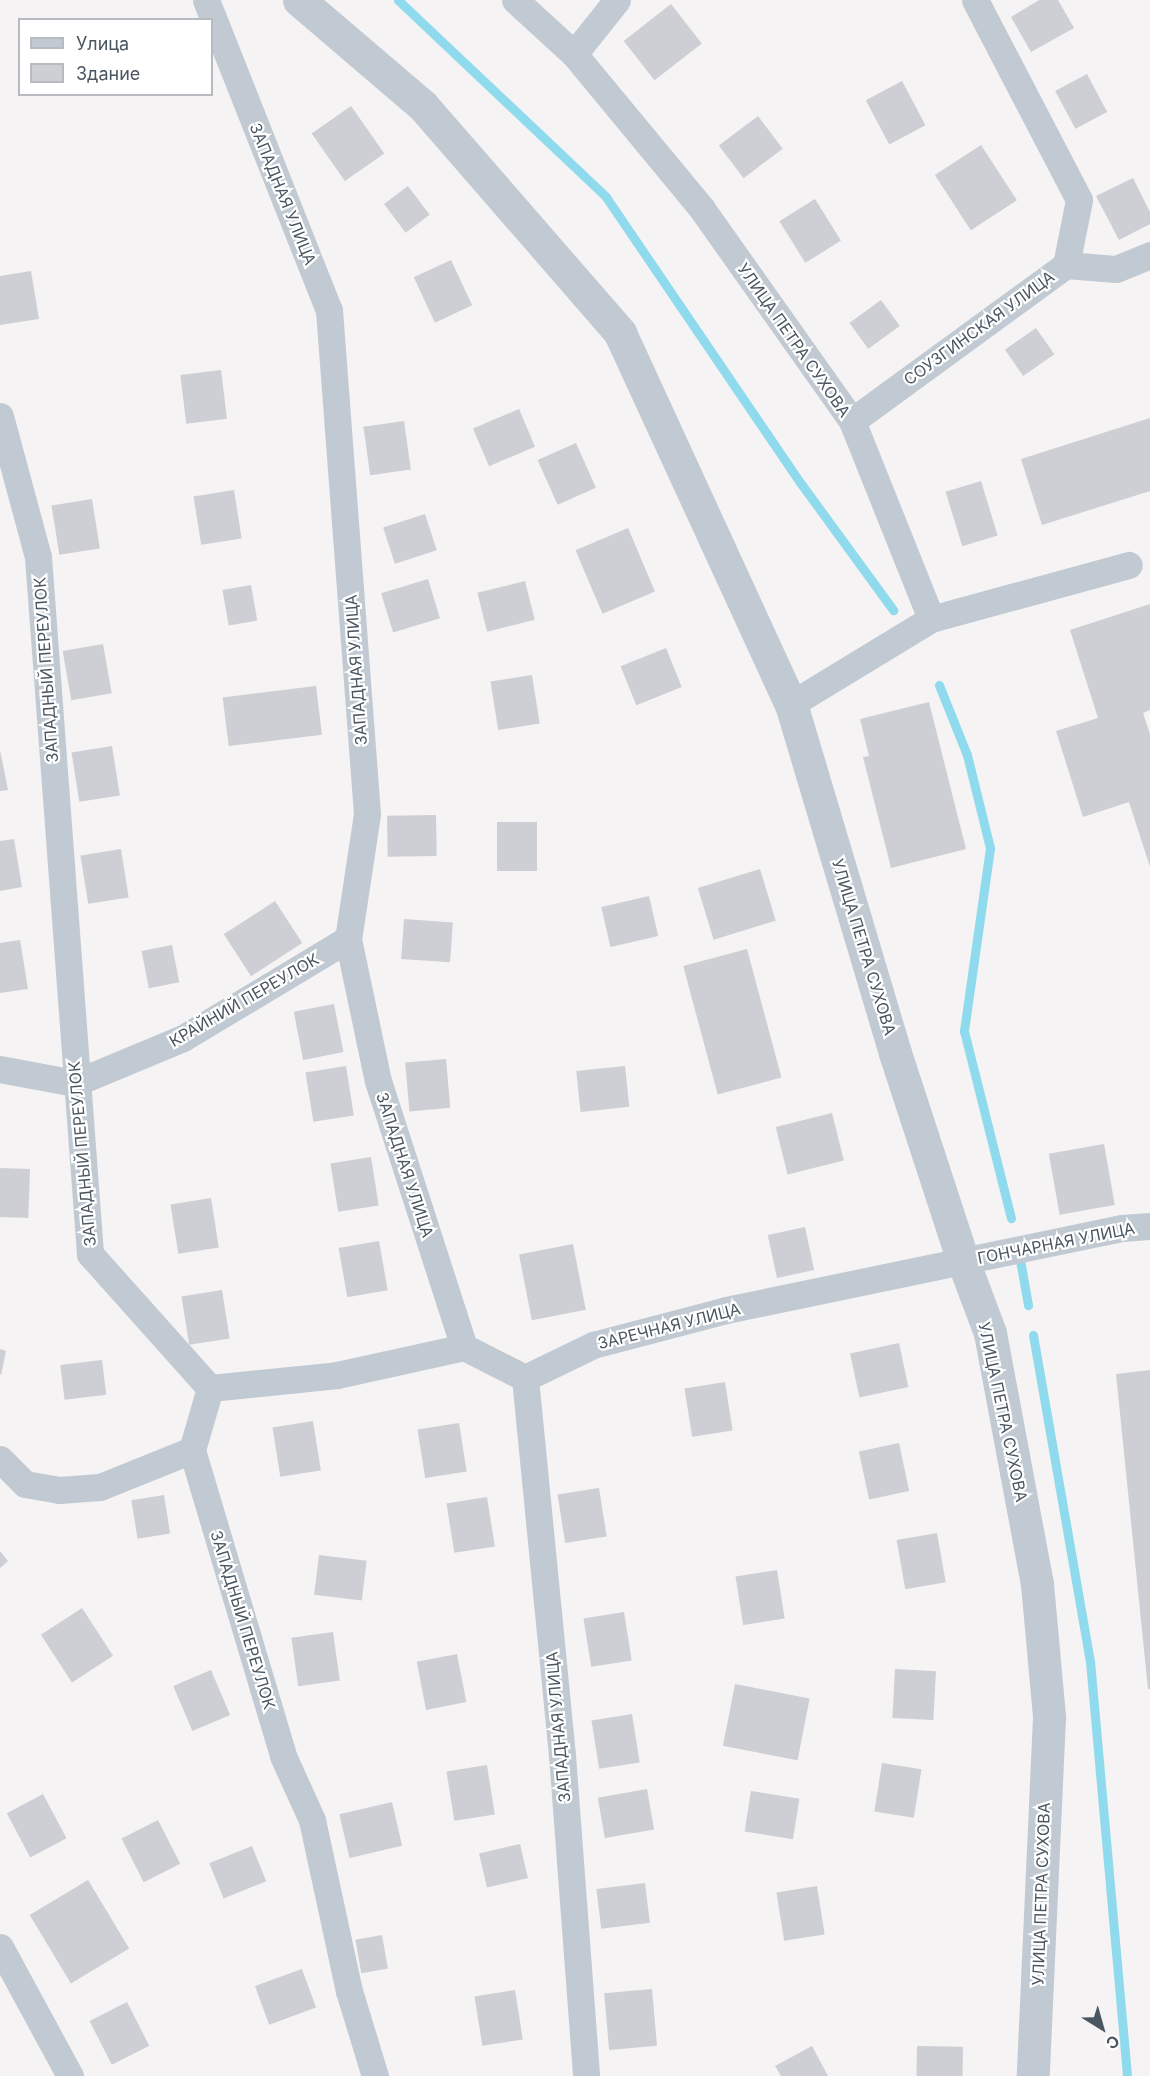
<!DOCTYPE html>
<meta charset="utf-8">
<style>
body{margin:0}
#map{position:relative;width:1150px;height:2076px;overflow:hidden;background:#f5f3f3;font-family:Inter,sans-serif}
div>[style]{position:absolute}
.stream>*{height:9px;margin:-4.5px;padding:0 4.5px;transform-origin:4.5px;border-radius:4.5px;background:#90daee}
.building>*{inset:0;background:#cdcfd5;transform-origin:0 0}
.minor>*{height:27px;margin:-13.5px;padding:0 13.5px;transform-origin:13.5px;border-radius:13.5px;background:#c1cad2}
.tertiary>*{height:33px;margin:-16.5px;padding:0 16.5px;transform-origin:16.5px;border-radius:16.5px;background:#c1cad2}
span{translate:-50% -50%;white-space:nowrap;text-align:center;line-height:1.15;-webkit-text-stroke:4.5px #fff;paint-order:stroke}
.street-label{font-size:16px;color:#4a5661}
.legend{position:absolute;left:18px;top:18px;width:195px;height:78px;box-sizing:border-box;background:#fff;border:2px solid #b7bbc0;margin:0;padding:8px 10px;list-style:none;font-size:18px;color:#4a5661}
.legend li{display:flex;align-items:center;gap:12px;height:30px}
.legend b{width:30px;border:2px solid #b7bbc0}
.north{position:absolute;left:1072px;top:1998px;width:60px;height:60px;-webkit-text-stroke:4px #fff;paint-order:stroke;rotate:143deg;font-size:16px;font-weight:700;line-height:24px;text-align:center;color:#4a5661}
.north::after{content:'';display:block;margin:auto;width:21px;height:27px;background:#4a5661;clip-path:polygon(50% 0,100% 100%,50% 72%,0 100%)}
</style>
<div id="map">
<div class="stream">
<div style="left:398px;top:0;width:286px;rotate:43.4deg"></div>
<div style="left:606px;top:197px;width:348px;rotate:55.8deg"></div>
<div style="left:802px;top:485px;width:155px;rotate:53.9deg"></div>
<div style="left:939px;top:685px;width:75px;rotate:68.2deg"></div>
<div style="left:967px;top:755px;width:96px;rotate:76.1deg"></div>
<div style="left:990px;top:848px;width:185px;rotate:98.1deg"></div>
<div style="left:964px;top:1031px;width:193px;rotate:75.9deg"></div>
<div style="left:1020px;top:1260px;width:46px;rotate:79.9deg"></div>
<div style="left:1033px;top:1335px;width:331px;rotate:80.1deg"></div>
<div style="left:1090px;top:1661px;width:417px;rotate:84.9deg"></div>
</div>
<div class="building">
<div style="clip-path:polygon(1039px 0,1058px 0,1074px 28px,1031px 52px,1011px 17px)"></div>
<div style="left:671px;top:4px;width:50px;height:60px;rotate:52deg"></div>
<div style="left:1087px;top:74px;width:43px;height:36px;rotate:62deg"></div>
<div style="left:902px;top:81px;width:50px;height:41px;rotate:62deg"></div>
<div style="left:351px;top:106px;width:58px;height:48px;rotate:55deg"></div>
<div style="left:758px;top:116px;width:41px;height:49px;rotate:53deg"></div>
<div style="left:981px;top:145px;width:66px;height:55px;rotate:57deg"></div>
<div style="clip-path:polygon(1133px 178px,1150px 212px,1150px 224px,1119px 240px,1096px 196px)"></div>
<div style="left:408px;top:186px;width:36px;height:30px;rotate:53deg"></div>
<div style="left:815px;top:199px;width:49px;height:42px;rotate:58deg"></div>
<div style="left:451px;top:260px;width:50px;height:41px;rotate:65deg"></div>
<div style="clip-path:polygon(31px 271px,39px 319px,0 325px,0 276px)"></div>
<div style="left:881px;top:300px;width:32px;height:39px;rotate:54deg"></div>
<div style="left:1036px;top:328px;width:32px;height:38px;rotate:55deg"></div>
<div style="left:221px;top:370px;width:49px;height:41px;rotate:83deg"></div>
<div style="left:519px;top:409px;width:41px;height:50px;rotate:67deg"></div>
<div style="clip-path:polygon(1150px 418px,1150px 491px,1042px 525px,1021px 459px)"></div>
<div style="left:404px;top:421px;width:49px;height:41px;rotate:82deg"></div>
<div style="left:576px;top:443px;width:49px;height:42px;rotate:66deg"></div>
<div style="left:981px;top:481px;width:57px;height:37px;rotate:73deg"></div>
<div style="left:234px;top:490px;width:49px;height:41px;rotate:81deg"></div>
<div style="left:92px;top:499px;width:50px;height:41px;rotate:81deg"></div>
<div style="left:425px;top:514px;width:38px;height:44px;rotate:72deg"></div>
<div style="left:628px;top:528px;width:69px;height:57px;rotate:67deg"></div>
<div style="left:428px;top:579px;width:41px;height:49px;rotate:73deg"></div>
<div style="left:525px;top:581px;width:40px;height:49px;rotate:76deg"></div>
<div style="left:251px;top:585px;width:36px;height:29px;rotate:80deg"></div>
<div style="clip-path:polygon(1150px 604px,1150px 710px,1143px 713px,1150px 734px,1150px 867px,1129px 802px,1083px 817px,1056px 731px,1098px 718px,1070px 630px)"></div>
<div style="left:103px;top:644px;width:50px;height:41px;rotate:80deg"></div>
<div style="left:666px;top:648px;width:42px;height:49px;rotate:68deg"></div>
<div style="left:532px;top:675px;width:49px;height:42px;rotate:81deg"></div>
<div style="left:316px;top:686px;width:49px;height:94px;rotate:83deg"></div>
<div style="clip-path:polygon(929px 702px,966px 849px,891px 868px,863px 757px,869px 756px,860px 719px)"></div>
<div style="left:112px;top:746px;width:50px;height:41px;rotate:81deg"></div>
<div style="clip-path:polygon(0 750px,8px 790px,0 791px)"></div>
<div style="left:436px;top:815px;width:41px;height:49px;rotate:89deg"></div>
<div style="left:497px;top:822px;width:40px;height:49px"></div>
<div style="clip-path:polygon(14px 839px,22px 887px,0 891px,0 841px)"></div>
<div style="left:121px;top:849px;width:49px;height:41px;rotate:81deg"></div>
<div style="left:760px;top:869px;width:54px;height:65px;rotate:73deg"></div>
<div style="left:649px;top:896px;width:41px;height:49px;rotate:77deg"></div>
<div style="left:275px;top:901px;width:50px;height:61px;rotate:57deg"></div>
<div style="left:404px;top:919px;width:49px;height:40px;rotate:4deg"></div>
<div style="clip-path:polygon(20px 940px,28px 989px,0 993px,0 943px)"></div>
<div style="left:172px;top:945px;width:38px;height:31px;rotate:79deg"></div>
<div style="left:747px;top:949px;width:133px;height:66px;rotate:75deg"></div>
<div style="left:334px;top:1004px;width:49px;height:41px;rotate:79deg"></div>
<div style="left:446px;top:1059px;width:49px;height:41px;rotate:85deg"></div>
<div style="left:346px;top:1066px;width:50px;height:41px;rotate:81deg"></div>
<div style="left:625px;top:1066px;width:41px;height:49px;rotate:84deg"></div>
<div style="left:832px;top:1113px;width:49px;height:58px;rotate:76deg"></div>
<div style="left:1104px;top:1144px;width:62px;height:56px;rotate:80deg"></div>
<div style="left:371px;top:1157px;width:49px;height:41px;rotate:81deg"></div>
<div style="left:0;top:1168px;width:30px;height:49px;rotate:2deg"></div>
<div style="left:211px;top:1198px;width:50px;height:41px;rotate:81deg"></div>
<div style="left:805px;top:1227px;width:44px;height:38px;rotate:78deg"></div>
<div style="left:379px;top:1241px;width:50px;height:41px;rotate:80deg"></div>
<div style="left:573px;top:1244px;width:67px;height:55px;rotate:79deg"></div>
<div style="left:222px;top:1290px;width:49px;height:41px;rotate:81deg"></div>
<div style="left:899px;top:1343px;width:45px;height:50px;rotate:78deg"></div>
<div style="clip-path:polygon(0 1349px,6px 1351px,1px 1375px,0 1374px)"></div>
<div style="left:102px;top:1360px;width:35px;height:42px;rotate:83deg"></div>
<div style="clip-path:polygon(1150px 1370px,1150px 1689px,1148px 1689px,1116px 1374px)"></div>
<div style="left:725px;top:1382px;width:49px;height:41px;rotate:81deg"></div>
<div style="left:313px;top:1421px;width:50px;height:41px;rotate:81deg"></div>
<div style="left:459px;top:1423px;width:49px;height:42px;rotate:81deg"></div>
<div style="left:899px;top:1443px;width:49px;height:41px;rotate:78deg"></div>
<div style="left:599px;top:1488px;width:49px;height:42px;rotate:81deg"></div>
<div style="left:164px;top:1495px;width:39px;height:33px;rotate:81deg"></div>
<div style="left:487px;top:1497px;width:50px;height:41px;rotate:81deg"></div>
<div style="left:937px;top:1533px;width:50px;height:41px;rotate:80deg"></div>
<div style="clip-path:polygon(0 1551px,8px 1561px,0 1568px)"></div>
<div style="left:319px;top:1555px;width:48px;height:40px;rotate:7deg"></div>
<div style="left:777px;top:1570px;width:49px;height:42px;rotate:81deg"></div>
<div style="left:82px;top:1608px;width:57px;height:49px;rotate:57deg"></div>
<div style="left:624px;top:1612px;width:49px;height:41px;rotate:81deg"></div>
<div style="left:333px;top:1632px;width:49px;height:42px;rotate:82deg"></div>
<div style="left:457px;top:1654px;width:49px;height:41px;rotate:79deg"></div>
<div style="left:895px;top:1669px;width:41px;height:49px;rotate:3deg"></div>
<div style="left:211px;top:1670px;width:49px;height:41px;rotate:67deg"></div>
<div style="left:735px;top:1684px;width:76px;height:63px;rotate:11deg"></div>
<div style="left:632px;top:1714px;width:49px;height:41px;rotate:81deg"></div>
<div style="left:882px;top:1763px;width:40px;height:49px;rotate:9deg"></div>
<div style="left:487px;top:1765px;width:50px;height:41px;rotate:81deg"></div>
<div style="left:647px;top:1789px;width:41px;height:50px;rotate:80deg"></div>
<div style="left:751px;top:1791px;width:49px;height:41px;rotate:9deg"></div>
<div style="left:43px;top:1794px;width:50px;height:41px;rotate:62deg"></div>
<div style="left:392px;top:1802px;width:45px;height:54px;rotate:77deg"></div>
<div style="left:158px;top:1820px;width:49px;height:41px;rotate:63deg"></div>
<div style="left:520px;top:1844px;width:35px;height:42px;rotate:77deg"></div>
<div style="left:252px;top:1846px;width:38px;height:46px;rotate:68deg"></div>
<div style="left:88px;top:1880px;width:80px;height:68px;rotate:59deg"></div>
<div style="left:645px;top:1883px;width:40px;height:49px;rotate:83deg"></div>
<div style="left:817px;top:1886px;width:49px;height:41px;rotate:81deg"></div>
<div style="left:382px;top:1935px;width:34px;height:27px;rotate:80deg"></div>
<div style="left:302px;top:1969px;width:41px;height:50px;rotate:70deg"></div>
<div style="left:652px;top:1989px;width:57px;height:48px;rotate:85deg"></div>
<div style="left:515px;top:1990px;width:50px;height:41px;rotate:81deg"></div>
<div style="left:127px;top:2002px;width:49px;height:42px;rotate:63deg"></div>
<div style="clip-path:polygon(812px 2046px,828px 2076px,781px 2076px,775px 2066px)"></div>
<div style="left:917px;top:2046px;width:46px;height:30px;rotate:1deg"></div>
</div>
<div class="minor">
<div style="left:206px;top:0;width:334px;rotate:68.4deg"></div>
<div style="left:329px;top:310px;width:505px;rotate:85.69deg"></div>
<div style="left:367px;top:814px;width:126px;rotate:98.6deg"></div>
<div style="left:348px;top:939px;width:145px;rotate:78.1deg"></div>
<div style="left:378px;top:1081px;width:280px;rotate:72.1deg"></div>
<div style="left:515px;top:0;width:80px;rotate:42.5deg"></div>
<div style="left:574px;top:54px;width:201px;rotate:50.4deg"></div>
<div style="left:702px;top:209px;width:260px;rotate:54.7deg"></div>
<div style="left:852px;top:421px;width:213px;rotate:68.2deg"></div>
<div style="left:931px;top:619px;width:164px;rotate:148.7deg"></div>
<div style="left:975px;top:0;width:225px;rotate:62.5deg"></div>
<div style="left:1079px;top:200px;width:66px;rotate:101.3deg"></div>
<div style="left:574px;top:54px;width:69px;rotate:-51.5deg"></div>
<div style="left:0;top:416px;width:146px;rotate:74.9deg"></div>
<div style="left:38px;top:557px;width:699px;rotate:85.73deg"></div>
<div style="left:90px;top:1254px;width:180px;rotate:48.2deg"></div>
<div style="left:210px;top:1388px;width:65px;rotate:106.2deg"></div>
<div style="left:192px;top:1450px;width:319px;rotate:73.4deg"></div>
<div style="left:283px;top:1756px;width:70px;rotate:65.6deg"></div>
<div style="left:312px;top:1820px;width:175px;rotate:77.8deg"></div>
<div style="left:349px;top:1991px;width:89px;rotate:73deg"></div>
<div style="left:852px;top:421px;width:265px;rotate:-36.1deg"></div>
<div style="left:1066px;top:265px;width:50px;rotate:4.6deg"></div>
<div style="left:1116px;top:269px;width:37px;rotate:-22deg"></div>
<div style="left:931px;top:619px;width:205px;rotate:-15.3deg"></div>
<div style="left:0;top:1069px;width:76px;rotate:10.6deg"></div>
<div style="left:75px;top:1083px;width:117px;rotate:-22.6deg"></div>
<div style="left:183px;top:1038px;width:192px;rotate:-31deg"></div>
<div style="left:525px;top:1378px;width:379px;rotate:84.4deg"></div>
<div style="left:562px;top:1755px;width:322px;rotate:85.7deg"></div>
<div style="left:210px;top:1388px;width:128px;rotate:-5.8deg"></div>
<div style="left:337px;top:1375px;width:130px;rotate:-12.4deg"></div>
<div style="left:464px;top:1347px;width:68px;rotate:26.9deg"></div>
<div style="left:525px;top:1378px;width:76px;rotate:-25.9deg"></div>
<div style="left:593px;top:1345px;width:138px;rotate:-14.7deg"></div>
<div style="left:726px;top:1310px;width:404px;rotate:-11.7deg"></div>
<div style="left:1122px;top:1228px;width:28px;rotate:-4deg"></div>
<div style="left:0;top:1459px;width:35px;rotate:45deg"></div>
<div style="left:25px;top:1484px;width:35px;rotate:10deg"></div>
<div style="left:59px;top:1490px;width:41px;rotate:-4.2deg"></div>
<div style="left:100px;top:1487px;width:99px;rotate:-21.9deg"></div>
<div style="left:0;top:1947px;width:147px;rotate:61.5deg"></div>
</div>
<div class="tertiary">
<div style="left:299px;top:0;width:163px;rotate:40.5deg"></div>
<div style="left:423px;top:106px;width:301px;rotate:49deg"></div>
<div style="left:620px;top:333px;width:409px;rotate:65.3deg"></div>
<div style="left:791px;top:704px;width:364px;rotate:73.4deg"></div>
<div style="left:895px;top:1053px;width:219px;rotate:71.9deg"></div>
<div style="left:963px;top:1261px;width:77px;rotate:69.4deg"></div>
<div style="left:990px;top:1333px;width:255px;rotate:79.4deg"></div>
<div style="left:1037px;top:1584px;width:134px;rotate:84.8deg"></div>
<div style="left:1049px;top:1717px;width:359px;rotate:92.6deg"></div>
</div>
<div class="street-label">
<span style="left:283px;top:194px;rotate:68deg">ЗАПАДНАЯ УЛИЦА</span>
<span style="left:979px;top:328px;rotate:-36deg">СОУЗГИНСКАЯ УЛИЦА</span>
<span style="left:794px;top:340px;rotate:55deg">УЛИЦА ПЕТРА СУХОВА</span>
<span style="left:46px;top:670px;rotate:-94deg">ЗАПАДНЫЙ ПЕРЕУЛОК</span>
<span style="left:356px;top:670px;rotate:-94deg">ЗАПАДНАЯ УЛИЦА</span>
<span style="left:864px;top:947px;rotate:73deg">УЛИЦА ПЕТРА СУХОВА</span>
<span style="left:244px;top:1000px;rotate:-30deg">КРАЙНИЙ ПЕРЕУЛОК</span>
<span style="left:82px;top:1154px;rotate:-95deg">ЗАПАДНЫЙ ПЕРЕУЛОК</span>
<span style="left:405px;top:1165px;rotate:72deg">ЗАПАДНАЯ УЛИЦА</span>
<span style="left:1056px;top:1243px;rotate:-11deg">ГОНЧАРНАЯ УЛИЦА</span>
<span style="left:669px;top:1326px;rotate:-14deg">ЗАРЕЧНАЯ УЛИЦА</span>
<span style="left:1003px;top:1412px;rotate:78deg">УЛИЦА ПЕТРА СУХОВА</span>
<span style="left:243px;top:1620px;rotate:73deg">ЗАПАДНЫЙ ПЕРЕУЛОК</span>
<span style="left:558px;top:1727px;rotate:-95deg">ЗАПАДНАЯ УЛИЦА</span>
<span style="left:1041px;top:1894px;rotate:-88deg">УЛИЦА ПЕТРА СУХОВА</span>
</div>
<ul class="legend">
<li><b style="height:8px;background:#c1cad2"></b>Улица</li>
<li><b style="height:16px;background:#cdcfd5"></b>Здание</li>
</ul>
<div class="north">С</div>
</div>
